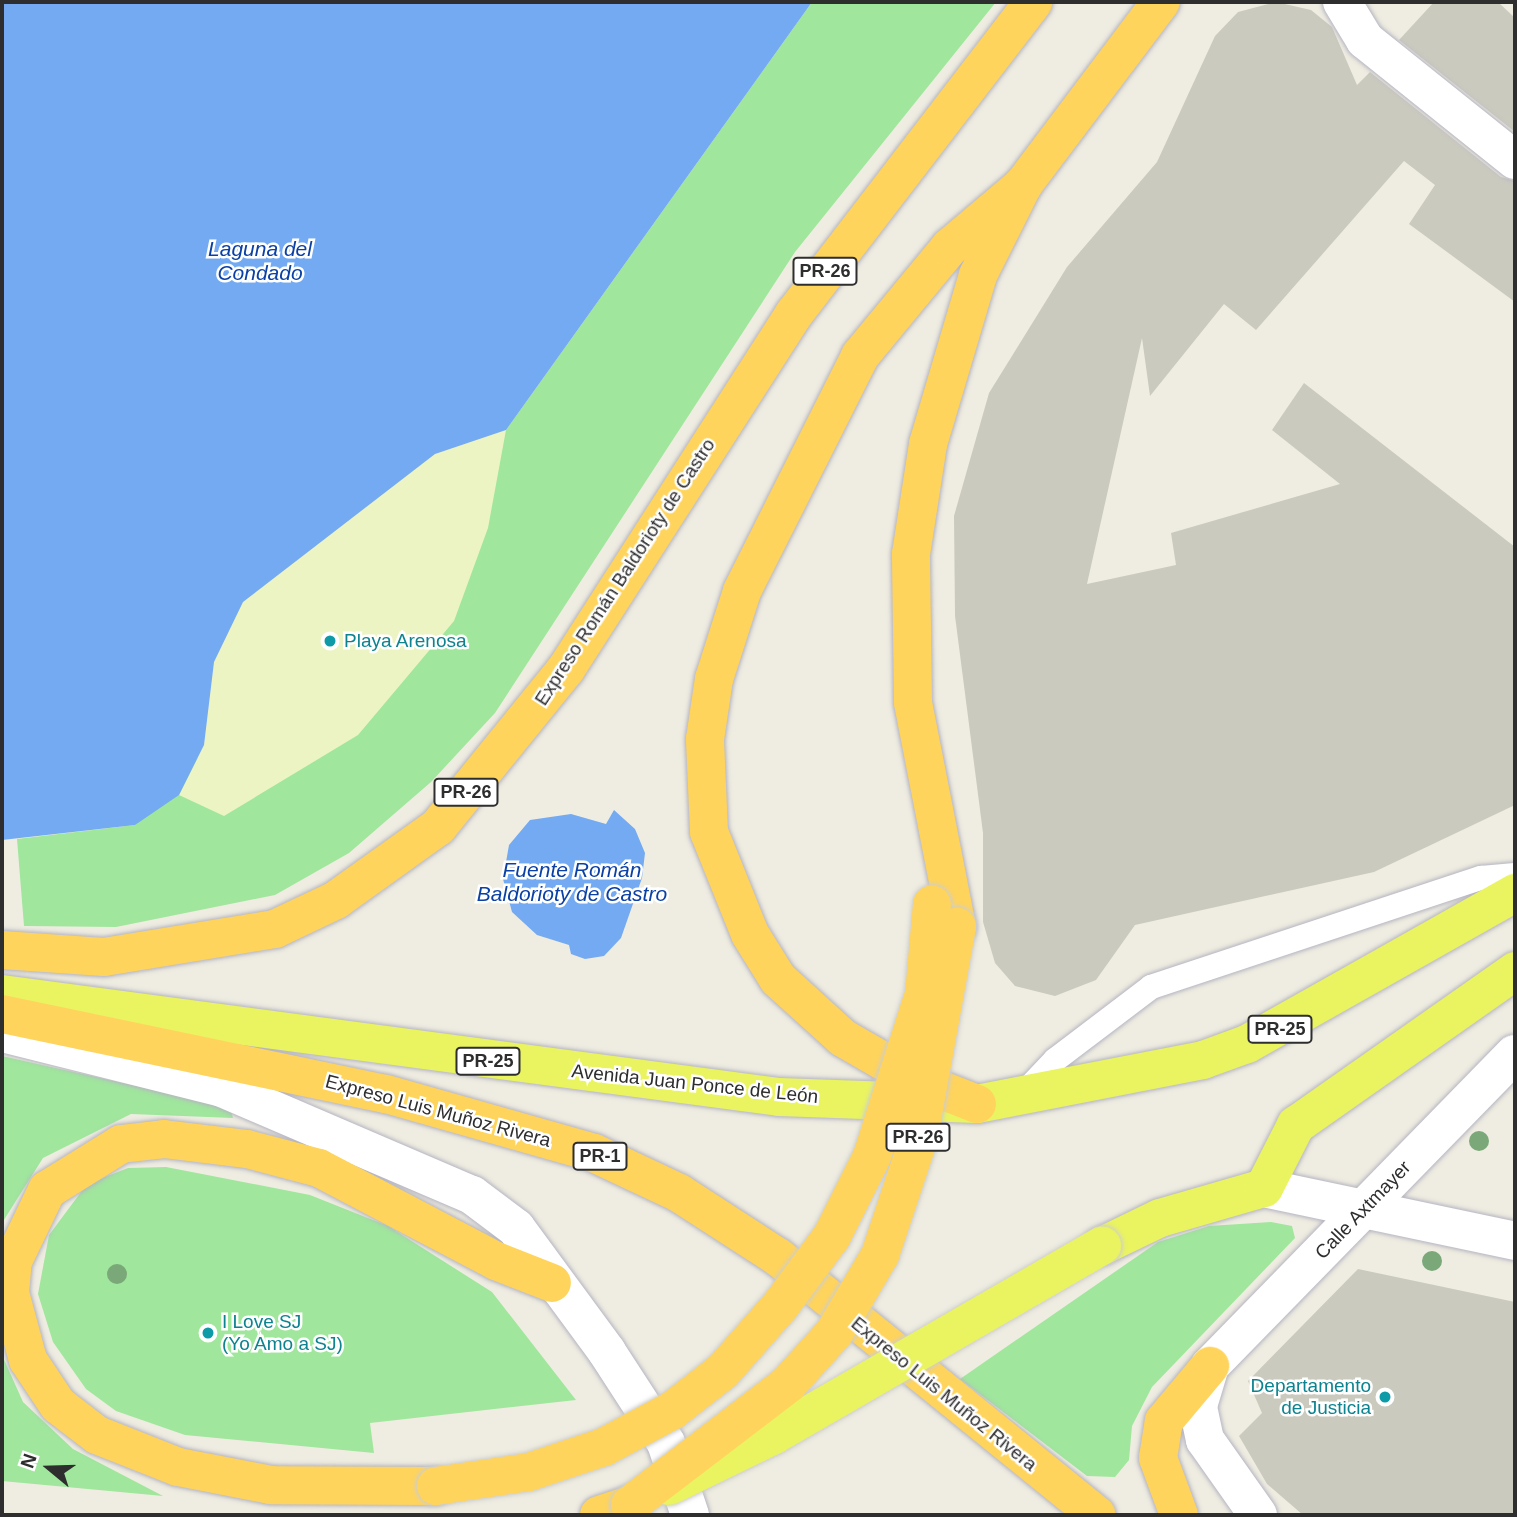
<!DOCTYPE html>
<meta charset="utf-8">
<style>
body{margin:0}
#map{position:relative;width:1517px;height:1517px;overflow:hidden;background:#efede1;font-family:Arial,sans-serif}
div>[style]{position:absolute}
.green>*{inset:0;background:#a0e69d}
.sand>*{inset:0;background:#edf4c4}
.water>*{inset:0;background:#73aaf2}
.building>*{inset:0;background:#cbcabf}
.roads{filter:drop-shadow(0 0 2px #b5b4c1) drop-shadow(0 0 2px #b5b4c1)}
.lane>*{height:24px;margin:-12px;padding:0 12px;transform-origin:12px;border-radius:12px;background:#fff}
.street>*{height:38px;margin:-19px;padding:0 19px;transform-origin:19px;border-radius:19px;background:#fff}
.secondary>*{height:38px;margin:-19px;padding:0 19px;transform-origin:19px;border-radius:19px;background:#fff}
.primary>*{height:38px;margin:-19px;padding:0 19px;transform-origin:19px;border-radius:19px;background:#eaf460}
.highway>*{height:38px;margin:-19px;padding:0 19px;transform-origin:19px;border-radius:19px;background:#ffd45c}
.bridges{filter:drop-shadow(0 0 2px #cdcdcd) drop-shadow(0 0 2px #cdcdcd)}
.primary-bridge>*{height:38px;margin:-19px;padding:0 19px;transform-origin:19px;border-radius:19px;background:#eaf460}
.highway-bridge>*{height:38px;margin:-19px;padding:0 19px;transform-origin:19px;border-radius:19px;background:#ffd45c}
.trees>*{width:20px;height:20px;margin:-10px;border-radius:50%;background:#7aa878}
.dots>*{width:19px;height:19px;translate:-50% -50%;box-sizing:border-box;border:4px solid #fff;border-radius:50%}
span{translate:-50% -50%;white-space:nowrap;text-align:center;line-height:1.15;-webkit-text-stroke:5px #fff;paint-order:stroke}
.shield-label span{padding:2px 5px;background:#fff;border:2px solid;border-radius:5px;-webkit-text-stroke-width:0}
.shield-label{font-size:18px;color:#2e2e2e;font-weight:700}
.street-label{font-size:19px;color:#2e2e2e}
.culture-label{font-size:19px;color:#0d838f}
.left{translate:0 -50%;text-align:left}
.right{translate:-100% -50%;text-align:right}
.water-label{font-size:21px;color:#0b41a5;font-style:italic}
.frame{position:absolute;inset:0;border:4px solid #2e2e2e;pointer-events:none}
.north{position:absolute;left:14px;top:1433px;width:70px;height:70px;-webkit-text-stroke:5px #fff;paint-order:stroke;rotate:289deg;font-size:19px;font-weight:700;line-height:28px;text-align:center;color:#2e2e2e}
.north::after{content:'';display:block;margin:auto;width:24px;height:32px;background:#2e2e2e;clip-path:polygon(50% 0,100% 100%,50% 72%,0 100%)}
</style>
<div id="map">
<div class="green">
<div style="clip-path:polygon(812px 2px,996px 2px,795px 252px,495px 713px,431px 782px,349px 853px,275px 895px,116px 927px,24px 926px,17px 839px,135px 825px,506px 430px)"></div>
<div style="clip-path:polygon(2px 1056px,230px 1107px,233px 1118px,131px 1114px,43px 1158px,2px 1223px)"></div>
<div style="clip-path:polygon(166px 1167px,310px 1195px,388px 1226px,492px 1292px,576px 1400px,370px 1423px,374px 1453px,185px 1435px,116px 1411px,86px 1389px,53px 1342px,38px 1294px,49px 1235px,87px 1184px,128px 1168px)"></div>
<div style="clip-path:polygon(1271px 1222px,1292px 1226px,1295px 1238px,1152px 1387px,1132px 1426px,1129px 1460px,1115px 1477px,1087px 1476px,960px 1379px,1158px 1242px,1209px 1226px)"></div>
<div style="clip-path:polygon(2px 1355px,23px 1402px,73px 1449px,163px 1496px,2px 1481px)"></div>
</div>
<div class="sand">
<div style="clip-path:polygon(506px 430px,488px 528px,454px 621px,358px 735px,224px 816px,179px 795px,204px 745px,214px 662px,243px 602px,435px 454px)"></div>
</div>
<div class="water">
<div style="clip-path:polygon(2px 2px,812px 2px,506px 430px,435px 454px,243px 602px,214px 662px,204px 745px,179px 795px,135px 825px,2px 840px)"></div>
<div style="clip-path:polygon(614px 810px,635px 829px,645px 853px,642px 878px,621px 938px,604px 956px,585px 959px,571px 954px,569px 945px,537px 935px,512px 912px,503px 879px,509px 845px,530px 820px,571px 814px,606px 824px)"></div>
</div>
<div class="building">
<div style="clip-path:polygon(1276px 2px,1311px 10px,1332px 27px,1357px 85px,1370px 72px,1501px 177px,1515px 181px,1515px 302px,1409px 224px,1435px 185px,1404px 161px,1256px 330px,1224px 304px,1150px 396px,1142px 338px,1087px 584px,1176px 565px,1171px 533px,1340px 484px,1272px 430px,1304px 383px,1515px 547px,1515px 805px,1374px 872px,1135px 925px,1096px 980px,1055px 996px,1015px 986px,995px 963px,983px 922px,983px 833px,955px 616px,954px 516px,989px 393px,1067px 267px,1157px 162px,1215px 36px,1238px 12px)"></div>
<div style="clip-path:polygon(1434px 2px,1498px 2px,1515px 18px,1515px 132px,1399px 40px)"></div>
<div style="clip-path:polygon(1358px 1269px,1515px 1302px,1515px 1515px,1303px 1515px,1267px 1484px,1239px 1436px,1262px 1413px,1248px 1381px)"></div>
</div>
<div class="roads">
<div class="lane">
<div style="left:1021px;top:1096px;width:50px;rotate:-46.6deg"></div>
<div style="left:1055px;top:1060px;width:121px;rotate:-37.2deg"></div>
<div style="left:1151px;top:987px;width:348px;rotate:-18.3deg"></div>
<div style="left:1481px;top:878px;width:34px;rotate:-5deg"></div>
</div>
<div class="street">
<div style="left:1342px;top:2px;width:44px;rotate:58.8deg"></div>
<div style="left:1365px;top:40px;width:192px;rotate:38.7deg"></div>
<div style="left:1264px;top:1188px;width:257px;rotate:11.9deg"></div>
<div style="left:1258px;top:1515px;width:92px;rotate:-125.2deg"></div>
<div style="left:1205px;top:1440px;width:35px;rotate:-102deg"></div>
<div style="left:1198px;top:1406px;width:42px;rotate:-73.3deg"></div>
<div style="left:1210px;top:1366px;width:436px;rotate:-45.7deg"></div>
</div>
<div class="secondary">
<div style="left:2px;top:1033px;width:227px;rotate:14deg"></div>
<div style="left:222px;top:1088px;width:272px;rotate:23.2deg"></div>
<div style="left:472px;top:1195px;width:55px;rotate:36.9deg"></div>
<div style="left:516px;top:1228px;width:154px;rotate:53.7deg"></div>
<div style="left:607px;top:1352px;width:108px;rotate:57deg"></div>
<div style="left:666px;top:1443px;width:76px;rotate:71.6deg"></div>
</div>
<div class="primary">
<div style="left:2px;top:994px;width:784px;rotate:7.55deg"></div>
<div style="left:779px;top:1097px;width:198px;rotate:2deg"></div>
<div style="left:977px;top:1104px;width:230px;rotate:-11deg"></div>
<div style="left:1203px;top:1060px;width:47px;rotate:-20deg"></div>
<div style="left:1247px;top:1044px;width:308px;rotate:-29.4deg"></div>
<div style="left:1102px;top:1246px;width:64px;rotate:-25.8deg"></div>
<div style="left:1160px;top:1218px;width:108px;rotate:-16.1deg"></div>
<div style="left:1264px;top:1188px;width:71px;rotate:-63.1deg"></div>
<div style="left:1296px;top:1125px;width:268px;rotate:-35.1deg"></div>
</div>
<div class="highway">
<div style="left:957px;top:927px;width:229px;rotate:-101.1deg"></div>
<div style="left:913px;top:702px;width:148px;rotate:-90.8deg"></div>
<div style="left:911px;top:554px;width:111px;rotate:-81.2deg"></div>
<div style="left:928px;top:444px;width:176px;rotate:-73.5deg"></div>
<div style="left:978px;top:275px;width:101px;rotate:-63.4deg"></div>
<div style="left:1023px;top:185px;width:229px;rotate:-53deg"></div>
<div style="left:2px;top:950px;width:102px;rotate:3.9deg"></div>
<div style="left:104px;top:957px;width:173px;rotate:-9.3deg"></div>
<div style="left:275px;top:929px;width:68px;rotate:-25.4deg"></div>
<div style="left:336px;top:900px;width:125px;rotate:-35.6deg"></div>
<div style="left:438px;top:827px;width:203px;rotate:-51deg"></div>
<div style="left:566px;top:669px;width:422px;rotate:-57.3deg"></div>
<div style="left:794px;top:314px;width:393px;rotate:-52.5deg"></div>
<div style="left:2px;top:1014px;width:392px;rotate:11.8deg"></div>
<div style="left:386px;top:1094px;width:216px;rotate:15.8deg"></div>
<div style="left:594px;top:1153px;width:94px;rotate:25.2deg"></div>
<div style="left:679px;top:1193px;width:118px;rotate:32.9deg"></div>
<div style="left:778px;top:1257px;width:410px;rotate:39deg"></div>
<div style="left:977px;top:1104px;width:66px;rotate:-158.5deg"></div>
<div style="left:916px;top:1080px;width:84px;rotate:-150.1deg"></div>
<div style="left:843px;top:1038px;width:88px;rotate:-137.8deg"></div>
<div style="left:778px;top:979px;width:53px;rotate:-121.9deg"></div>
<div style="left:750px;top:934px;width:110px;rotate:-111.9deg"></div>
<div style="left:709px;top:832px;width:93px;rotate:-92.5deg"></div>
<div style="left:705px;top:739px;width:61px;rotate:-81.5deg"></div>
<div style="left:714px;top:679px;width:92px;rotate:-72.3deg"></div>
<div style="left:742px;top:591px;width:263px;rotate:-63.3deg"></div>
<div style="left:860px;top:356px;width:141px;rotate:-50.5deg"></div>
<div style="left:950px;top:247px;width:96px;rotate:-40.3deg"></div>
<div style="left:436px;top:1486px;width:165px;rotate:-179.7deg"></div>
<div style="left:271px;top:1485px;width:95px;rotate:-169deg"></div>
<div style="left:178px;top:1467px;width:87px;rotate:-158.4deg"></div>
<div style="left:97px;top:1435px;width:49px;rotate:-142.4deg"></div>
<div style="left:58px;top:1405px;width:54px;rotate:-123.7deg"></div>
<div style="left:28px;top:1360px;width:69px;rotate:-105deg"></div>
<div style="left:10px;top:1293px;width:32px;rotate:-85deg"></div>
<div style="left:13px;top:1261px;width:79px;rotate:-64.4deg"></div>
<div style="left:47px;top:1190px;width:87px;rotate:-31.9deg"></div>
<div style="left:121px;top:1144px;width:43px;rotate:-6.6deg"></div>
<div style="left:164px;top:1139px;width:84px;rotate:6.9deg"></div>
<div style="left:247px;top:1149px;width:74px;rotate:14.8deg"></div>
<div style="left:319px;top:1168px;width:200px;rotate:27.7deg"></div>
<div style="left:496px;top:1261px;width:60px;rotate:21.4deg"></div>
<div style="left:599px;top:1515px;width:33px;rotate:-18deg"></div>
<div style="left:1179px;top:1515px;width:61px;rotate:-110.2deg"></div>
<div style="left:1158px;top:1458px;width:37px;rotate:-81deg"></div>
<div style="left:1164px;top:1421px;width:72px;rotate:-50.1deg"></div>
</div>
</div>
<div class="bridges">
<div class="primary-bridge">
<div style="left:669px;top:1486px;width:117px;rotate:-25.9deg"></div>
<div style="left:774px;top:1435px;width:379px;rotate:-30deg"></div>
</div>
<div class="highway-bridge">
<div style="left:436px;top:1486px;width:94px;rotate:-8.6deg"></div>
<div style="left:529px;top:1472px;width:79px;rotate:-18.4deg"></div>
<div style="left:604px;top:1447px;width:78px;rotate:-28.2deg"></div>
<div style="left:673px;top:1410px;width:63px;rotate:-38deg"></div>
<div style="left:723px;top:1371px;width:88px;rotate:-48.7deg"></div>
<div style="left:781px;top:1305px;width:86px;rotate:-53.5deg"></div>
<div style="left:832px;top:1236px;width:89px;rotate:-63.4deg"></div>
<div style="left:872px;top:1156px;width:170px;rotate:-72.2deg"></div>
<div style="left:924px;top:994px;width:90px;rotate:-84.9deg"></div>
<div style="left:630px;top:1505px;width:199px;rotate:-37.4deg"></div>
<div style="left:788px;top:1384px;width:69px;rotate:-48deg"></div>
<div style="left:834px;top:1333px;width:91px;rotate:-59.5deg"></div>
<div style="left:880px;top:1255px;width:120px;rotate:-71.6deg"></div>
<div style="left:918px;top:1141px;width:218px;rotate:-79.7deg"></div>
</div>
</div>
<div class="trees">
<div style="left:1479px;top:1141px"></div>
<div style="left:1432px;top:1261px"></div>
<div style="left:117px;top:1274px"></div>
</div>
<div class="dots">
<div style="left:330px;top:641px;background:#0f9aa8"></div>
<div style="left:208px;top:1333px;background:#0f9aa8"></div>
<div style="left:1385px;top:1397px;background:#0f9aa8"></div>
</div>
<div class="shield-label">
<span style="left:825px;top:271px">PR-26</span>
<span style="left:466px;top:792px">PR-26</span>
<span style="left:1280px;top:1029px">PR-25</span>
<span style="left:488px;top:1061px">PR-25</span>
<span style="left:918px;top:1137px">PR-26</span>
<span style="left:600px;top:1156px">PR-1</span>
</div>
<div class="street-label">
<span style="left:625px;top:572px;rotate:-57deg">Expreso Román Baldorioty de Castro</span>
<span style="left:695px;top:1084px;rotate:6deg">Avenida Juan Ponce de León</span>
<span style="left:438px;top:1111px;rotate:15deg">Expreso Luis Muñoz Rivera</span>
<span style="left:1363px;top:1210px;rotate:-46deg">Calle Axtmayer</span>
<span style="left:944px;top:1394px;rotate:39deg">Expreso Luis Muñoz Rivera</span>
</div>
<div class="culture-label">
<span class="left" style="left:344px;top:641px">Playa Arenosa</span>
<span class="left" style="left:222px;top:1333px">I Love SJ<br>(Yo Amo a SJ)</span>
<span class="right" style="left:1371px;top:1397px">Departamento<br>de Justicia</span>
</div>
<div class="water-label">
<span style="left:260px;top:261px">Laguna del<br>Condado</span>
<span style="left:572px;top:882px">Fuente Román<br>Baldorioty de Castro</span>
</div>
<div class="frame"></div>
<div class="north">N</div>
</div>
